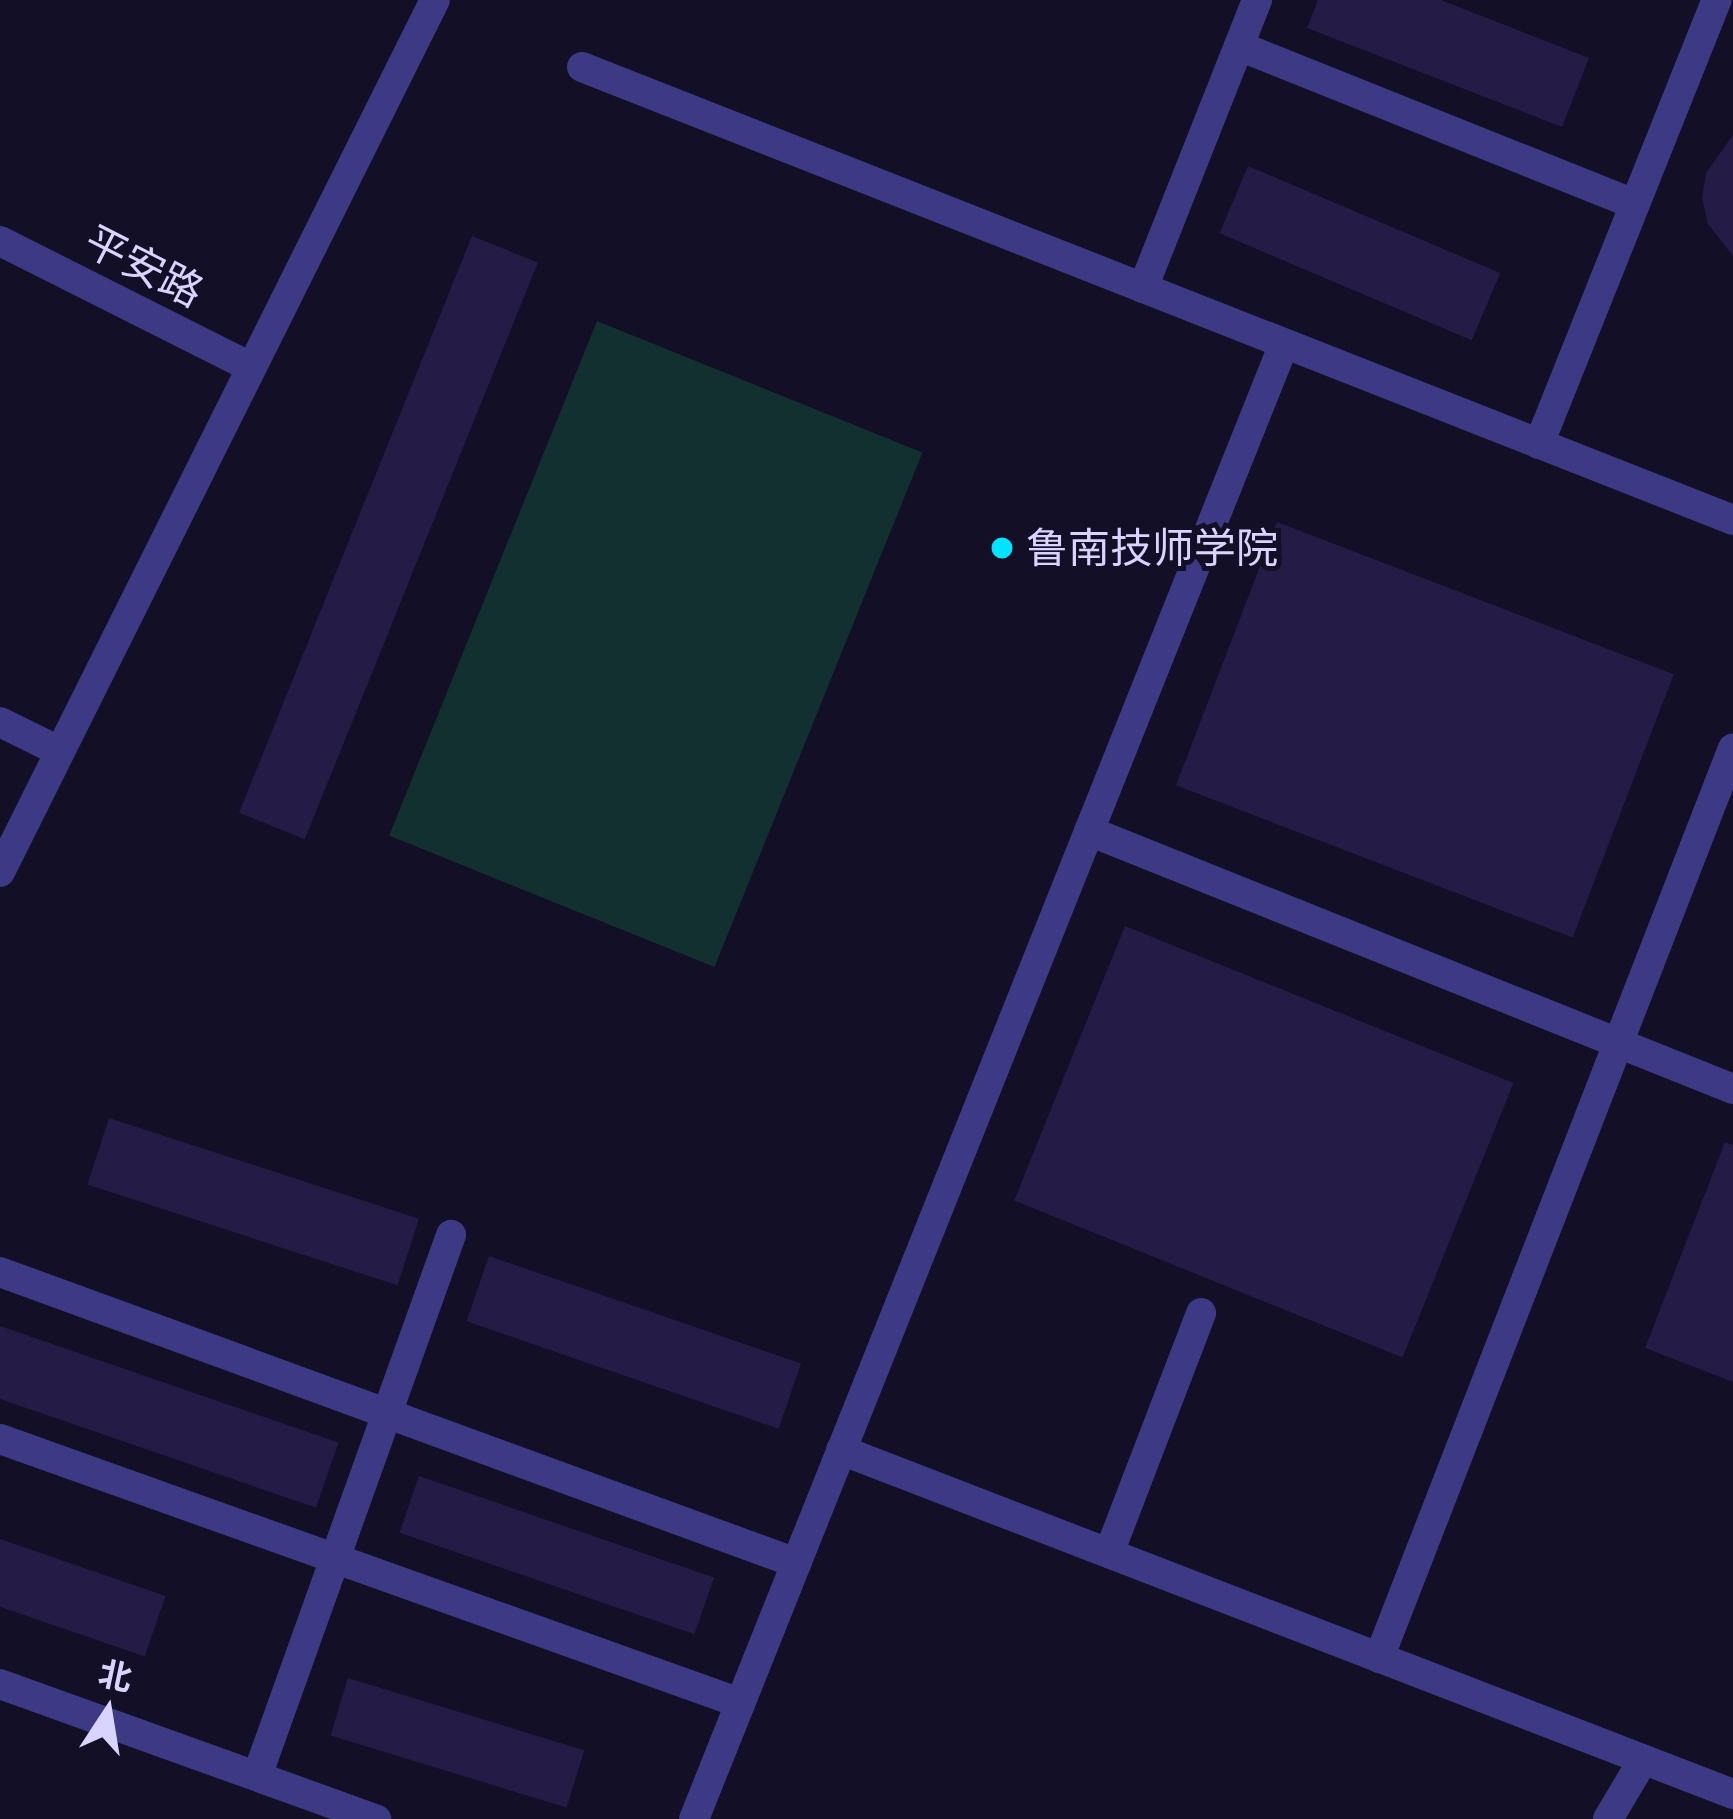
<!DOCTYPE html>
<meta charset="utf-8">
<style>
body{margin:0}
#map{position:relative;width:1733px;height:1819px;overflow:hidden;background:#130f26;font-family:"Asap Condensed","Noto Sans SC",sans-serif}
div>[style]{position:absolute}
.green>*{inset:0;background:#12302f;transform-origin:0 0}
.building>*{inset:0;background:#241b47;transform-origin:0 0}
.minor>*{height:30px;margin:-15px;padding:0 15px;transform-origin:15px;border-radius:15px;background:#3d3a85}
.dots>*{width:33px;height:33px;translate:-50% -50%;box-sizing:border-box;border:6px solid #130f26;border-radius:50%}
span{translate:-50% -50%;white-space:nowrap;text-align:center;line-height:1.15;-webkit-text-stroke:10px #130f26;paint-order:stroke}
.street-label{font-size:42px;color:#d9d4ff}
.poi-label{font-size:42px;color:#d9d4ff}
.left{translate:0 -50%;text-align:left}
.north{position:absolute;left:48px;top:1651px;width:120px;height:120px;-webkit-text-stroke:9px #130f26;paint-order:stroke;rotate:12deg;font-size:33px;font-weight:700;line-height:48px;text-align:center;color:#d9d4ff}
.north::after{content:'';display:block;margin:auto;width:42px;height:54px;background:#d9d4ff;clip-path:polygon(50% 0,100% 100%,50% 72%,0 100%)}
</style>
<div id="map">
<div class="green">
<div style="left:597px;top:321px;width:351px;height:555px;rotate:22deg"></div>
</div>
<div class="building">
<div style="clip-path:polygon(1318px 0,1441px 0,1589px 58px,1562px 127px,1307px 28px)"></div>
<div style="clip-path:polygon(1733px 135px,1733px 256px,1708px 224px,1702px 198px,1706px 173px)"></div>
<div style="left:1248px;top:166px;width:274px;height:73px;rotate:23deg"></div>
<div style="left:472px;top:236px;width:71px;height:622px;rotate:22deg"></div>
<div style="left:1277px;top:522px;width:425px;height:282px;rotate:21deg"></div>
<div style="left:1125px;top:926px;width:419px;height:296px;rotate:22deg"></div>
<div style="left:109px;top:1118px;width:326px;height:70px;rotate:18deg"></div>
<div style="clip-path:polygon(1725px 1142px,1733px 1145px,1733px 1382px,1645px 1348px)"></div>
<div style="left:489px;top:1256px;width:330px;height:69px;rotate:19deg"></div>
<div style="left:0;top:1326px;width:358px;height:69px;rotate:19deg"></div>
<div style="left:419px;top:1476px;width:312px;height:60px;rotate:19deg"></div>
<div style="left:0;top:1539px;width:175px;height:64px;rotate:19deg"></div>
<div style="left:348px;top:1678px;width:247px;height:60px;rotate:17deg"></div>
</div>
<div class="minor">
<div style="left:1239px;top:46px;width:426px;rotate:21.8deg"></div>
<div style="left:582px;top:67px;width:1237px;rotate:21.48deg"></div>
<div style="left:0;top:241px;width:279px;rotate:26.7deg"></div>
<div style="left:1143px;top:288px;width:310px;rotate:-68.4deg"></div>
<div style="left:1539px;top:444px;width:478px;rotate:-68.2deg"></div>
<div style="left:0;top:722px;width:66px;rotate:26.2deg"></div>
<div style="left:1089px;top:831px;width:694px;rotate:21.83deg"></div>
<div style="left:0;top:872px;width:974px;rotate:-63.49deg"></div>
<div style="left:0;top:1272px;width:848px;rotate:20.08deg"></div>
<div style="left:0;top:1439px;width:786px;rotate:19.63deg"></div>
<div style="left:841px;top:1450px;width:956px;rotate:21.09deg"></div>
<div style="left:1109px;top:1553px;width:257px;rotate:-69deg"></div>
<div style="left:1379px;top:1658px;width:976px;rotate:-68.74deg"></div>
<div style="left:0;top:1684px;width:400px;rotate:19.8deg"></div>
<div style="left:257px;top:1776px;width:575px;rotate:-70.27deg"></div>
<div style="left:694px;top:1819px;width:1589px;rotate:-68.2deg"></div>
<div style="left:1608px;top:1819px;width:69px;rotate:-59.3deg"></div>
</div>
<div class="dots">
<div style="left:1002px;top:548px;background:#00e5ff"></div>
</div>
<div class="street-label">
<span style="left:144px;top:266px;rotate:27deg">平安路</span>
</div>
<div class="poi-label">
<span class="left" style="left:1026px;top:548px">鲁南技师学院</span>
</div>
<div class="north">北</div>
</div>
